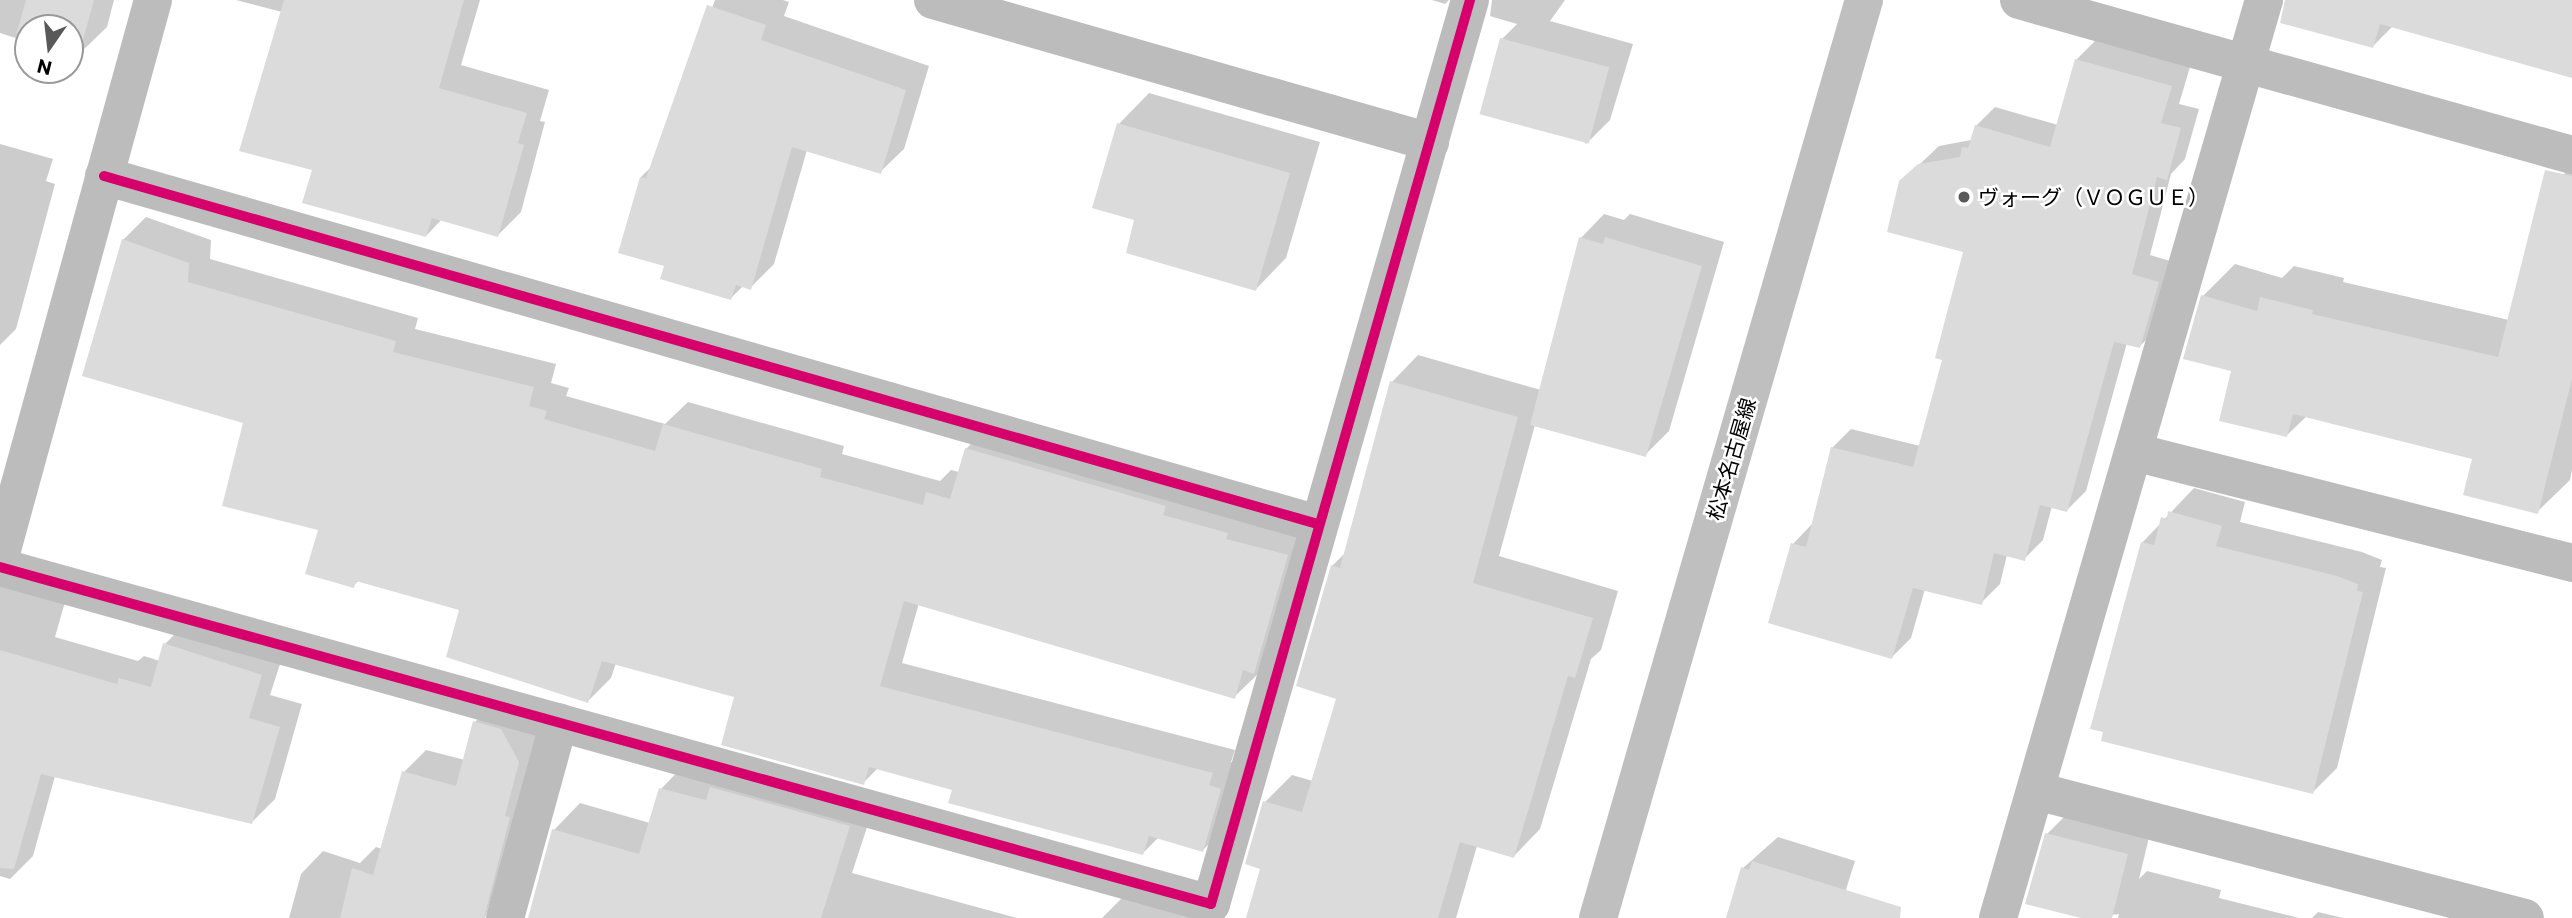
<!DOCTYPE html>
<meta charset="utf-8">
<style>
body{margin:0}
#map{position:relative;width:2572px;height:918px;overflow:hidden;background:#fff;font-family:Commissioner,"Noto Sans JP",sans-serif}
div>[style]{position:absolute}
.shadow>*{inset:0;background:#0003}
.building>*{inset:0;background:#dbdbdb;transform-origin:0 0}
.minor>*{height:38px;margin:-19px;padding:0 19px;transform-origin:19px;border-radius:19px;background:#bcbcbc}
.secondary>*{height:38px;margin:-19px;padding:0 19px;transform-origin:19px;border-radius:19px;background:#bfbfbf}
.cycleway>*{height:10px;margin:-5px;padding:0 5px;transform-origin:5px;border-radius:5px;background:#d6006c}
.dots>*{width:19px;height:19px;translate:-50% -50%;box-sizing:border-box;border:4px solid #fff;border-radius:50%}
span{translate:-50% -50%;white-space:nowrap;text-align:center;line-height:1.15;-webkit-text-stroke:5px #fff;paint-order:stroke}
.poi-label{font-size:21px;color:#000}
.left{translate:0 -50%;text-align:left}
.street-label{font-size:21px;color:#000}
.north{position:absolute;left:14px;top:14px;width:70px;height:70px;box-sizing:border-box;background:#fff;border:2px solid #999;border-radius:50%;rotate:194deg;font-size:19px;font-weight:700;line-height:28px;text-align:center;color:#000}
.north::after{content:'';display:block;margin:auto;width:24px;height:32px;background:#595959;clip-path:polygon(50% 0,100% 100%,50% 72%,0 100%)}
</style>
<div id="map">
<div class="shadow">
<div style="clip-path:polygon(0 0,114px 0,107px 27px,77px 56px,70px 54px,70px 28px,28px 28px,28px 42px,0 33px)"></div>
<div style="clip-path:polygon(236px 0,480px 0,461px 65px,549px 90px,540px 121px,545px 122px,521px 212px,498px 235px,442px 219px,426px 236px,314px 169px,282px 12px)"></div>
<div style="clip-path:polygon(715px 0,783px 0,789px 2px,784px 16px,929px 66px,904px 149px,880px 172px,807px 150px,774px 264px,750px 288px,743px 286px,731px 298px,667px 265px,641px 177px,652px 166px)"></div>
<div style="clip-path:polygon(1432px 0,1449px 0,1445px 4px)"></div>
<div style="clip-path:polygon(1492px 0,1565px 0,1550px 21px,1633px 44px,1610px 120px,1586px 144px,1502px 39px,1517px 24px,1490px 16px)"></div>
<div style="clip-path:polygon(2299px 0,2572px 0,2572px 76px,2393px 26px,2373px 46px)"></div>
<div style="clip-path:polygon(2095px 41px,2190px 67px,2179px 104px,2199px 109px,2185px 159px,2171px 174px,2150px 255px,2177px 263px,2159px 327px,2140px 346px,2127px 343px,2086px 491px,2067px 510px,2052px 506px,2043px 540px,2024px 559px,2007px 555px,2000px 584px,1981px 603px,1925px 589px,1911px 638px,1892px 657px,1793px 544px,1812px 524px,1832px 448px,1851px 429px,1920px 446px,1944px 359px,1965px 251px,1901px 182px,1939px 146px,1971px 140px,1976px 126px,1995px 107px,2058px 125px,2076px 60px)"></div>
<div style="clip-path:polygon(1149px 93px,1320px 142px,1286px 258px,1256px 289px,1136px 219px,1119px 124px)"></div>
<div style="clip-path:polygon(0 144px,53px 159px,46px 181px,55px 184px,16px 329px,0 345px)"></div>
<div style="clip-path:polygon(2572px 166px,2572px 470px,2570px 480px,2537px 512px,2475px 457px,2307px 416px,2287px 435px,2233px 370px,2203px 296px,2235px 264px,2282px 278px,2294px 266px,2344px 278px,2343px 282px,2509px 320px,2545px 193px)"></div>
<div style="clip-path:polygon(1604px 214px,1624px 220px,1630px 214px,1724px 242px,1669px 431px,1645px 455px,1535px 425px,1499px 556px,1618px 591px,1601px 650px,1591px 659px,1540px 829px,1514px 856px,1477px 846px,1456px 918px,1247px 918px,1262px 867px,1247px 863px,1265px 802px,1292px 775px,1313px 781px,1338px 698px,1332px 566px,1346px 552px,1392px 382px,1418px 355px,1541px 390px,1581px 238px)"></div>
<div style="clip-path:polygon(146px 217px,211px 240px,210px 259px,418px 318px,415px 329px,556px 364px,551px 383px,569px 388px,566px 396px,665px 424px,688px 402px,844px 446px,842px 454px,940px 481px,951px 470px,959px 472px,966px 449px,989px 426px,1310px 532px,1258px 674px,1234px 697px,919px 603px,902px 663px,1235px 750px,1231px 762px,1243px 766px,1226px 827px,1203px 850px,1159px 837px,1143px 853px,954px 788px,878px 768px,863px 783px,736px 696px,616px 663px,611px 678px,588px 701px,461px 609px,359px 580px,353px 586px,320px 529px,123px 240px)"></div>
<div style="clip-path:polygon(2194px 488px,2245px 502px,2240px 522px,2362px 552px,2382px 560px,2380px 567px,2386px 568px,2337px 768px,2313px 792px,2142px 543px)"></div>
<div style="clip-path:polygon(0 566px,67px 595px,55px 637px,138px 661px,144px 656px,160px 661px,165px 644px,188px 621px,284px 652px,270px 695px,302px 704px,275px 799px,252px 822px,55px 776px,33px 856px,10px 879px,0 876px)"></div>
<div style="clip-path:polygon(497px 700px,540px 738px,485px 918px,289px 918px,301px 874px,323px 851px,360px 863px,376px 847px,382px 849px,404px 772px,426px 750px,465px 760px,475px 722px)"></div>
<div style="clip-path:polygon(687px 762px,876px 800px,852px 873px,1017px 918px,559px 918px,554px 830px,580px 803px,650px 823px,661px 789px)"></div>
<div style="clip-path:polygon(2071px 810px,2151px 829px,2139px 879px,2147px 871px,2221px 890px,2219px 898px,2299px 918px,2118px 918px,2119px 914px,2088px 918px,2047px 834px)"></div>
<div style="clip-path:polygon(1778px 837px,1855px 861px,1837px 918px,1728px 918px,1743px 868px)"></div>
<div style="clip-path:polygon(1128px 892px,1221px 918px,1102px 918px)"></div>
<div style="clip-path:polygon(2318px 912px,2343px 918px,2312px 918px)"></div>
</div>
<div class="building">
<div style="clip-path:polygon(26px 0,94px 0,78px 58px,70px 56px,70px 28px,28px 28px,28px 43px,15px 39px)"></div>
<div style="clip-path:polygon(284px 0,464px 0,439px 88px,527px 113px,518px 143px,524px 145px,498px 237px,432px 218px,426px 237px,302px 203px,312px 170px,239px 151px)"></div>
<div style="clip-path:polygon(2285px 0,2572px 0,2572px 78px,2380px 24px,2373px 48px,2280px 23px)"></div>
<div style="clip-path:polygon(707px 5px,766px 25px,761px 40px,906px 90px,881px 174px,792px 147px,751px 290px,736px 285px,731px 300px,660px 279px,664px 266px,618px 253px,640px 177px,646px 178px)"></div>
<div style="left:1500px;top:38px;width:113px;height:79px;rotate:15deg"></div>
<div style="clip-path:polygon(2075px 59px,2172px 86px,2161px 123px,2181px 128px,2167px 180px,2157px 177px,2132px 274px,2159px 282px,2140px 348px,2114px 342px,2067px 512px,2040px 505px,2025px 561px,1994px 553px,1982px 605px,1913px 588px,1892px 659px,1768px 623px,1791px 543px,1806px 547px,1831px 447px,1913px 467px,1942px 360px,1935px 358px,1963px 252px,1887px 232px,1899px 181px,1918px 164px,1960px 157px,1962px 147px,1968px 148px,1975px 125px,2050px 147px)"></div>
<div style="clip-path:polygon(1117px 123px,1290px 173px,1256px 291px,1126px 253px,1134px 220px,1092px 208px)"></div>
<div style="clip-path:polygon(2545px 170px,2572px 176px,2572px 379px,2538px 514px,2463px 495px,2472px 459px,2293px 414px,2287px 437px,2219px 421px,2231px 371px,2183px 359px,2201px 295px,2257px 311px,2260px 297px,2313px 310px,2312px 314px,2498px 357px)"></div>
<div style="clip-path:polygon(1579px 237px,1603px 244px,1605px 237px,1702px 266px,1646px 457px,1530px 425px)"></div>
<div style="clip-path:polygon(122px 239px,189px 263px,188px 282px,396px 341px,393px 352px,534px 387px,529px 406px,547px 411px,544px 419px,655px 451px,663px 424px,822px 469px,820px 477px,923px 505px,926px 492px,950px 499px,965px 448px,1166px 506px,1163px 515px,1228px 533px,1226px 539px,1288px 555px,1254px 674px,1243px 670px,1235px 699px,904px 601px,880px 686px,1213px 773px,1209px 785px,1221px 789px,1203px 852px,1149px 836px,1143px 855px,948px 803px,952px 790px,869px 767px,864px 785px,721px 745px,734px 697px,602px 661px,588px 703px,446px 657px,459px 610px,356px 581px,354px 588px,305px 574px,318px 530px,222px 506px,243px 423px,82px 376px)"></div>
<div style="clip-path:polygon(1390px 381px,1518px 417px,1473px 583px,1593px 618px,1575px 678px,1568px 676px,1514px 858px,1460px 842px,1438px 918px,1246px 918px,1260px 869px,1245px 864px,1263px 801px,1302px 812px,1336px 699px,1296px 686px,1331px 565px,1340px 568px)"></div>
<div style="clip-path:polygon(2168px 511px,2222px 526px,2216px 546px,2337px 576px,2358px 584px,2357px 591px,2363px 592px,2313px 794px,2101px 741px,2103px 732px,2090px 729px,2141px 542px,2154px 545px,2161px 517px,2167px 519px)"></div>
<div style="clip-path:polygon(163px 643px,262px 675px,249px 718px,280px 727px,252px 824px,41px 774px,14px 869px,0 868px,0 650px,117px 684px,119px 678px,151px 687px)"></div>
<div style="clip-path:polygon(473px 721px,501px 729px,519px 762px,505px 816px,510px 817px,484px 918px,340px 918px,352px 868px,373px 875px,402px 771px,456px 786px)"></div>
<div style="clip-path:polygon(710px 787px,850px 826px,821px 918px,528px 918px,552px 829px,639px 854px,659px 788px,706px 800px)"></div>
<div style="clip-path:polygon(2045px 833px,2128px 854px,2112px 918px,2081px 918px,2025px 904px)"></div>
<div style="clip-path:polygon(1752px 861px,1901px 907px,1900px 918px,1726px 918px,1741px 867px,1749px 870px)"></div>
</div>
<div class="minor">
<div style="left:933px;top:0;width:517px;rotate:15.95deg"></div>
<div style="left:2019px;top:0;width:574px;rotate:15.66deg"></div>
<div style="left:104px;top:176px;width:1263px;rotate:16deg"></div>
<div style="left:2134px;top:452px;width:452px;rotate:14.2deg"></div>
<div style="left:0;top:557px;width:578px;rotate:-74.64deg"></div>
<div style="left:0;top:567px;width:1257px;rotate:15.55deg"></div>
<div style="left:1211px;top:904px;width:940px;rotate:-74.01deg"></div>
<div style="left:2036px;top:791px;width:505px;rotate:14.56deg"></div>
<div style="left:505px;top:918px;width:203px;rotate:-74.6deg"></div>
<div style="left:1998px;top:918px;width:956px;rotate:-73.84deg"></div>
</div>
<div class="secondary">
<div style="left:1598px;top:918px;width:956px;rotate:-73.84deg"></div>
</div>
<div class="cycleway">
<div style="left:104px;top:176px;width:1263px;rotate:16deg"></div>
<div style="left:0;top:567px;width:1257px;rotate:15.55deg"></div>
<div style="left:1211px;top:904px;width:940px;rotate:-74.01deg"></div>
</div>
<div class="dots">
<div style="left:1964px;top:197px;background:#595959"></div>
</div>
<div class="poi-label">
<span class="left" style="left:1978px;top:197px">ヴォーグ（ＶＯＧＵＥ）</span>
</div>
<div class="street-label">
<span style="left:1731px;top:459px;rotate:-74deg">松本名古屋線</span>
</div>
<div class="north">N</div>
</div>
